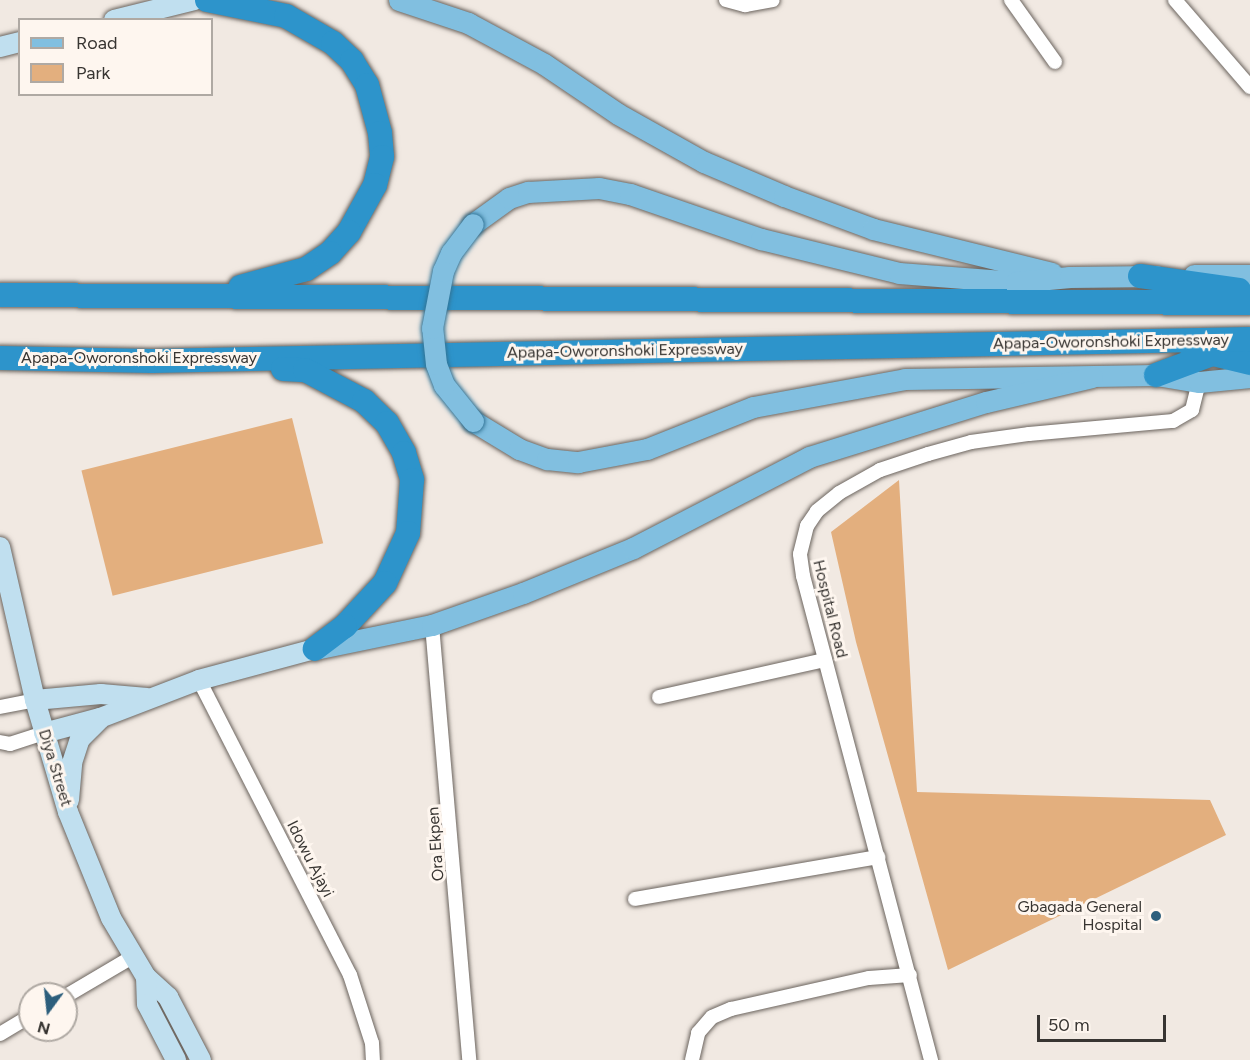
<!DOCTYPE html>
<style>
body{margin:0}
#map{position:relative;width:1250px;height:1060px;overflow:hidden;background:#f1e9e2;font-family:Figtree,sans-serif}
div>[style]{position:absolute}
.green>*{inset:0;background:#e3af7e;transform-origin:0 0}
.roads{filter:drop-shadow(0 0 2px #6b645e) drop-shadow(0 0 2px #6b645e)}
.street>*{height:14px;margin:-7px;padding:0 7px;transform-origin:7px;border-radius:7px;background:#fff}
.secondary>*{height:20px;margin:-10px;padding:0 10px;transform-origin:10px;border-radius:10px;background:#c0dfef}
.primary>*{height:21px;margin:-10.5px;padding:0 10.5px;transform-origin:10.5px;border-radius:10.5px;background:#81bfe0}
.highway>*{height:24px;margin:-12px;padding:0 12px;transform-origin:12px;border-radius:12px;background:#2d94cb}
.bridges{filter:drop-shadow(0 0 2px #317395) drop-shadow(0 0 2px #317395)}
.primary-bridge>*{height:21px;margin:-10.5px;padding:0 10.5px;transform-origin:10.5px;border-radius:10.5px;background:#81bfe0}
.dots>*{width:16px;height:16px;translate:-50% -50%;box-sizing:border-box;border:3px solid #fef6ef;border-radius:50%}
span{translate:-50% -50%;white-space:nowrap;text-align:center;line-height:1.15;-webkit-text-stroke:6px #fef6ef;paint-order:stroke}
.street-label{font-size:16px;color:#383532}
.poi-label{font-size:16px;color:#383532}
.right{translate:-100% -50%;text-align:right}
.legend{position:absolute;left:18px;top:18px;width:195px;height:78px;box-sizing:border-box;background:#fef6ef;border:2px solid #afa9a3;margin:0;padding:8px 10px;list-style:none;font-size:18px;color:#383532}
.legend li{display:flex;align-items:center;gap:12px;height:30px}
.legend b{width:30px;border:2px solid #afa9a3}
.north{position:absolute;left:18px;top:982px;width:60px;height:60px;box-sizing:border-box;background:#fef6ef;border:2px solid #afa9a3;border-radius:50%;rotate:195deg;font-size:16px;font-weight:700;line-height:24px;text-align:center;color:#383532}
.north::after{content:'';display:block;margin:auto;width:21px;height:27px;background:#2c5e7c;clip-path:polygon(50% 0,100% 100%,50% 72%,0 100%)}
.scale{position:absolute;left:1037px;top:1015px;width:129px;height:27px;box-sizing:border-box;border:3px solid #383532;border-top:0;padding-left:8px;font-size:18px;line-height:21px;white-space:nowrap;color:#383532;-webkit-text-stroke:4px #fef6ef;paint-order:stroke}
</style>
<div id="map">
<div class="green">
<div style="left:292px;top:418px;width:129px;height:217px;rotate:76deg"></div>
<div style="clip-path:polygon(899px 480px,917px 792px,1210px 800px,1226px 835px,948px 970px,856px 642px,831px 532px)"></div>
</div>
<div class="roads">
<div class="street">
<div style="left:726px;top:0;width:20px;rotate:15deg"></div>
<div style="left:745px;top:5px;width:28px;rotate:-10deg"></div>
<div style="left:1011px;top:0;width:76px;rotate:54.6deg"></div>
<div style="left:1175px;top:0;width:115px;rotate:49.2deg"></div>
<div style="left:432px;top:625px;width:437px;rotate:85.1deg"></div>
<div style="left:199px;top:680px;width:331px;rotate:62.9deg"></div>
<div style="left:350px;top:975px;width:71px;rotate:72.1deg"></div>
<div style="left:372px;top:1043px;width:17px;rotate:87deg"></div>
<div style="left:659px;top:697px;width:170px;rotate:-12.6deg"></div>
<div style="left:0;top:707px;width:36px;rotate:-11deg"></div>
<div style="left:0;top:742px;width:10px;rotate:11deg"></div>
<div style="left:10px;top:744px;width:36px;rotate:-18deg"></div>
<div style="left:635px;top:899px;width:247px;rotate:-9.8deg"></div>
<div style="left:66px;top:996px;width:79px;rotate:-30.5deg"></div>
<div style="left:0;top:1034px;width:35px;rotate:-31deg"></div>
<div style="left:692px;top:1060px;width:28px;rotate:-77deg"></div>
<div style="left:698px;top:1033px;width:21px;rotate:-49deg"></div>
<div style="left:712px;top:1017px;width:21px;rotate:-23deg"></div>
<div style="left:731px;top:1009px;width:141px;rotate:-12.7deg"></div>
<div style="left:869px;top:978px;width:41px;rotate:-4.2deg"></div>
<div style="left:931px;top:1060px;width:501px;rotate:-104.81deg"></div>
<div style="left:803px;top:576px;width:22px;rotate:-98deg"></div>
<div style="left:800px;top:554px;width:29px;rotate:-76deg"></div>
<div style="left:807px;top:526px;width:18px;rotate:-56deg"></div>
<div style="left:817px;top:511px;width:28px;rotate:-39deg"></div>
<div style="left:839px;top:493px;width:47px;rotate:-29.3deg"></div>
<div style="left:880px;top:470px;width:51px;rotate:-18.4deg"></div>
<div style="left:928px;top:454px;width:45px;rotate:-15.6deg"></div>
<div style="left:971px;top:442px;width:59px;rotate:-7.9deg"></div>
<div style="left:1029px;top:434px;width:145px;rotate:-5.2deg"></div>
<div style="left:1173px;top:421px;width:22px;rotate:-30deg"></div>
<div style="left:1192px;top:410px;width:29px;rotate:-76deg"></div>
</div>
<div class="secondary">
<div style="left:114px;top:20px;width:83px;rotate:-13.9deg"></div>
<div style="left:0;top:47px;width:21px;rotate:-14deg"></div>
<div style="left:0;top:547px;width:157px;rotate:77.1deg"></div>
<div style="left:35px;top:700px;width:117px;rotate:73.6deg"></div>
<div style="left:68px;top:812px;width:114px;rotate:67.9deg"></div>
<div style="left:111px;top:918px;width:69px;rotate:59.3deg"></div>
<div style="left:146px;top:977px;width:30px;rotate:42deg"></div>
<div style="left:168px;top:997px;width:71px;rotate:62.4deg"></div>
<div style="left:35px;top:700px;width:66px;rotate:-5.2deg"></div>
<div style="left:101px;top:694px;width:46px;rotate:5deg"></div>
<div style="left:44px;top:733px;width:58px;rotate:-15deg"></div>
<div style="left:100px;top:718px;width:106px;rotate:-21deg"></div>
<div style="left:199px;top:680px;width:120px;rotate:-15deg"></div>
<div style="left:69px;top:800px;width:37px;rotate:-85deg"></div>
<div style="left:72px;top:763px;width:25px;rotate:-72deg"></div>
<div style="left:80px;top:739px;width:28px;rotate:-45deg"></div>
<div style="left:146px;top:977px;width:27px;rotate:88deg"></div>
<div style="left:147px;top:1004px;width:63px;rotate:62.6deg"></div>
</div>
<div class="primary">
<div style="left:399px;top:0;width:73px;rotate:18.4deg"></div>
<div style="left:468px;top:23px;width:86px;rotate:28.3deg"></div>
<div style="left:544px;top:64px;width:89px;rotate:34deg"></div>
<div style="left:618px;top:114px;width:98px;rotate:29.2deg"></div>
<div style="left:704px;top:162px;width:87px;rotate:23deg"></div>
<div style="left:784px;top:196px;width:95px;rotate:20.3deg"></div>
<div style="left:873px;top:229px;width:184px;rotate:13.8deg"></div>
<div style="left:473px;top:224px;width:44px;rotate:-35.8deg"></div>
<div style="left:509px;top:198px;width:20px;rotate:-18deg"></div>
<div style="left:528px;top:192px;width:71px;rotate:-3.2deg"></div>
<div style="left:599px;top:188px;width:32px;rotate:11deg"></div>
<div style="left:630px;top:194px;width:139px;rotate:19deg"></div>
<div style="left:761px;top:239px;width:142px;rotate:13.8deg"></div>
<div style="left:899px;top:273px;width:117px;rotate:4.4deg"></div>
<div style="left:1016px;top:282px;width:54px;rotate:-5.3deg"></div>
<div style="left:1070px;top:277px;width:86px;rotate:-0.7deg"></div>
<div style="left:1194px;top:275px;width:56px"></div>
<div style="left:473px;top:421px;width:54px;rotate:31.3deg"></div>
<div style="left:519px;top:449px;width:30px;rotate:20deg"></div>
<div style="left:547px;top:459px;width:31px;rotate:6deg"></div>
<div style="left:578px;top:462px;width:70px;rotate:-10.7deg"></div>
<div style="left:647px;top:449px;width:114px;rotate:-21.6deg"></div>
<div style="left:753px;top:407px;width:155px;rotate:-10.4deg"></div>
<div style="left:905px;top:379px;width:251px;rotate:-0.9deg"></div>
<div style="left:1156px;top:375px;width:44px;rotate:9.2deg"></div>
<div style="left:1199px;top:382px;width:51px;rotate:-5.6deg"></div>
<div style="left:315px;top:649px;width:119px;rotate:-11.6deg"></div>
<div style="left:432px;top:625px;width:96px;rotate:-19.4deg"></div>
<div style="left:523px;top:593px;width:119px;rotate:-22.2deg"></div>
<div style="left:633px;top:548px;width:198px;rotate:-27.3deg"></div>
<div style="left:809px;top:457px;width:185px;rotate:-17.3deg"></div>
<div style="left:986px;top:402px;width:109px;rotate:-13.3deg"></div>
</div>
<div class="highway">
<div style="left:207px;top:0;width:81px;rotate:11.4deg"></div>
<div style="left:286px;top:16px;width:54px;rotate:29.9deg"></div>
<div style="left:333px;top:43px;width:26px;rotate:43deg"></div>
<div style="left:352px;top:61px;width:28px;rotate:58deg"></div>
<div style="left:367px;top:85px;width:50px;rotate:74.8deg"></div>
<div style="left:380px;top:133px;width:24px;rotate:85deg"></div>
<div style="left:382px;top:157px;width:29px;rotate:104deg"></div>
<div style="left:375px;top:185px;width:54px;rotate:119deg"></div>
<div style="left:349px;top:232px;width:28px;rotate:132deg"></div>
<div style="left:330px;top:253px;width:29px;rotate:146deg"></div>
<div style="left:306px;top:269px;width:68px;rotate:164.7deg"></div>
<div style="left:1140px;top:276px;width:100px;rotate:8deg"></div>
<div style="left:0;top:295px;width:1250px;rotate:0.37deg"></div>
<div style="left:1192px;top:349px;width:60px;rotate:13.6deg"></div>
<div style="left:0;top:358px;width:152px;rotate:1.1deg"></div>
<div style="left:152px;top:361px;width:1098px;rotate:-1.15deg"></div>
<div style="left:283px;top:369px;width:22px;rotate:3deg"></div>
<div style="left:305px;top:370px;width:67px;rotate:27.7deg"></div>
<div style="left:364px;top:401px;width:32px;rotate:44deg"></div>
<div style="left:387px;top:423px;width:34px;rotate:60deg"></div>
<div style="left:404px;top:453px;width:28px;rotate:73deg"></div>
<div style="left:412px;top:480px;width:53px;rotate:94.3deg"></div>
<div style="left:408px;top:533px;width:55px;rotate:114.7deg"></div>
<div style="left:385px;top:583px;width:59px;rotate:132.9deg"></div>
<div style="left:345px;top:626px;width:38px;rotate:143deg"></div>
<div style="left:1156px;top:375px;width:63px;rotate:-20.4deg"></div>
</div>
</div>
<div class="bridges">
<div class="primary-bridge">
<div style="left:473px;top:421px;width:46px;rotate:-128.9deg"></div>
<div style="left:444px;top:385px;width:22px;rotate:-111deg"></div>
<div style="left:436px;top:364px;width:36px;rotate:-96deg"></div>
<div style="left:432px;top:328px;width:58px;rotate:-79.1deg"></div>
<div style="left:443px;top:271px;width:20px;rotate:-66deg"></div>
<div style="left:451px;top:253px;width:36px;rotate:-53deg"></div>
</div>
</div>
<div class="dots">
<div style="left:1156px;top:916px;background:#2c5e7c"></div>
</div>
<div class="street-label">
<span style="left:1111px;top:342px;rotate:-1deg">Apapa-Oworonshoki Expressway</span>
<span style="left:625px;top:351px;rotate:-1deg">Apapa-Oworonshoki Expressway</span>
<span style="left:139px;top:358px">Apapa-Oworonshoki Expressway</span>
<span style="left:830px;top:609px;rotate:76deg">Hospital Road</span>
<span style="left:55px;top:768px;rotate:73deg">Diya Street</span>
<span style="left:436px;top:844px;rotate:-94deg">Ora Ekpen</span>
<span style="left:310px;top:859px;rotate:63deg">Idowu Ajayi</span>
</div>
<div class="poi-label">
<span class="right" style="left:1142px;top:916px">Gbagada General<br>Hospital</span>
</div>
<ul class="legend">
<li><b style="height:8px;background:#81bfe0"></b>Road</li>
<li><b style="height:16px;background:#e3af7e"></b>Park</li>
</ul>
<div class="north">N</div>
<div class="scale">50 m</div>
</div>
